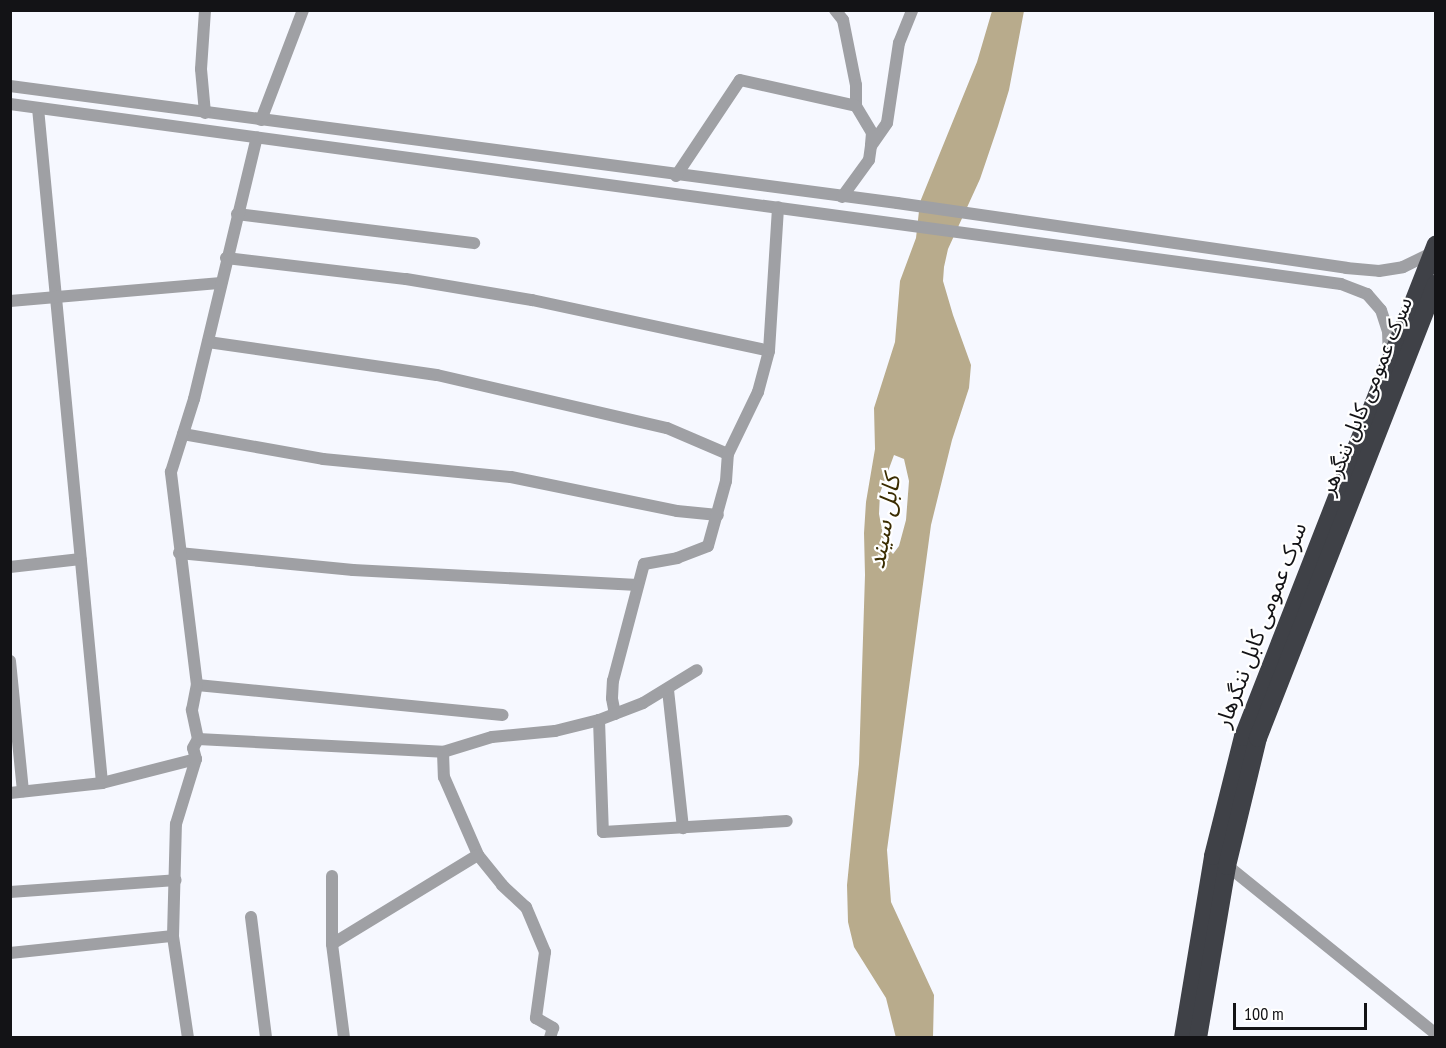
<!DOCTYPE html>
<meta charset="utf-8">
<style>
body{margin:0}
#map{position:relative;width:1446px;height:1048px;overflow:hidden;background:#f6f8ff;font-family:"PT Sans Narrow","Noto Sans Arabic",sans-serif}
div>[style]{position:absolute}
.water>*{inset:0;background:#b8ab8c}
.minor>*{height:12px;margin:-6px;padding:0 6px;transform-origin:6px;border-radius:6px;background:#9fa0a4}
.highway>*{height:18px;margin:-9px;padding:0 9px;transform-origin:9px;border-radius:9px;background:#3f4147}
span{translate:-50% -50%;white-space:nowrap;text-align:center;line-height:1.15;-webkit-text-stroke:4.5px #fff;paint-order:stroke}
.street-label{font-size:22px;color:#131316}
.water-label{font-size:24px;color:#3a2c01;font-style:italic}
.frame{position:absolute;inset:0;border:12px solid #131316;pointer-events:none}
.scale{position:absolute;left:1233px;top:1003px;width:134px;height:27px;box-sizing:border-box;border:3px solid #131316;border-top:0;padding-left:8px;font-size:18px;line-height:21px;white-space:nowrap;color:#131316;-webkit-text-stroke:4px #fff;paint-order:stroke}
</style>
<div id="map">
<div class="water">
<div style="clip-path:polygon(evenodd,992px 11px,1024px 11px,1009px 90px,998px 126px,980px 179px,948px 249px,944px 267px,943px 281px,953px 315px,971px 365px,969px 388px,952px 440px,931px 525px,887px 850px,891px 902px,934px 995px,933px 1037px,896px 1038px,886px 998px,854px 947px,848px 922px,847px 885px,859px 764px,865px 575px,864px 533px,866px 502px,875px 449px,874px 408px,895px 342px,900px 281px,916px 238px,920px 202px,977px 62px,992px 11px,894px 455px,904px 459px,909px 481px,906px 520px,899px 546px,893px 554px,885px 545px,879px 514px,880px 493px,894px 455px)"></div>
</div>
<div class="minor">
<div style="left:835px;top:10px;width:13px;rotate:51deg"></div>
<div style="left:843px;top:20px;width:66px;rotate:78.7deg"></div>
<div style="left:856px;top:85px;width:21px;rotate:90deg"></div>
<div style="left:856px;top:106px;width:31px;rotate:59deg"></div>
<div style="left:872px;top:133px;width:12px;rotate:95deg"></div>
<div style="left:10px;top:86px;width:895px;rotate:7.51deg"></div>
<div style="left:897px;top:203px;width:454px;rotate:8.2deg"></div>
<div style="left:1346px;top:268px;width:33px;rotate:5deg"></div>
<div style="left:1379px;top:271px;width:24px;rotate:-9deg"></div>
<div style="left:1403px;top:267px;width:32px;rotate:-26deg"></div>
<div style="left:10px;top:104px;width:1343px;rotate:7.7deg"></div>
<div style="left:1341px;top:284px;width:28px;rotate:21deg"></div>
<div style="left:1367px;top:294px;width:21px;rotate:49deg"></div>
<div style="left:1381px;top:310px;width:22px;rotate:72deg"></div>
<div style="left:1388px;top:331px;width:25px;rotate:88deg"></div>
<div style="left:38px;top:108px;width:678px;rotate:84.58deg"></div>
<div style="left:205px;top:113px;width:44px;rotate:-95.2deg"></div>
<div style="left:201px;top:69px;width:59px;rotate:-86.1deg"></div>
<div style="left:261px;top:120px;width:118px;rotate:-69.1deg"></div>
<div style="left:676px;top:176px;width:115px;rotate:-56.3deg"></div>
<div style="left:740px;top:80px;width:119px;rotate:12.6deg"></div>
<div style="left:842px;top:197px;width:46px;rotate:-53.9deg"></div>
<div style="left:869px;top:160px;width:14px;rotate:-82deg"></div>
<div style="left:871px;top:146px;width:28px;rotate:-55deg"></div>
<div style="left:887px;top:123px;width:81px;rotate:-81.5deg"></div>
<div style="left:899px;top:43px;width:35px;rotate:-68deg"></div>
<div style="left:237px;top:214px;width:239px;rotate:7deg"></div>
<div style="left:226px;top:258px;width:181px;rotate:6.7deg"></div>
<div style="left:406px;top:279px;width:128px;rotate:9.5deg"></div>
<div style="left:532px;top:300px;width:242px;rotate:12.1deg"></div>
<div style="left:10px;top:301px;width:212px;rotate:-4.9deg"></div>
<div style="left:208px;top:342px;width:231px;rotate:8.2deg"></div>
<div style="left:437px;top:375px;width:236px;rotate:13deg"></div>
<div style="left:667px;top:428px;width:66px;rotate:23.1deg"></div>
<div style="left:183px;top:434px;width:142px;rotate:10.1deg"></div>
<div style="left:323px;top:459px;width:189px;rotate:5.5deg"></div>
<div style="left:511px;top:477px;width:169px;rotate:11.6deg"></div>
<div style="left:677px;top:511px;width:41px;rotate:5.6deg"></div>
<div style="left:179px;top:553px;width:175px;rotate:5.6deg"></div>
<div style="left:353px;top:570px;width:285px;rotate:3deg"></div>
<div style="left:10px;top:567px;width:71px;rotate:-6.4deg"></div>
<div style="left:10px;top:661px;width:131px;rotate:84.3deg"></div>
<div style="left:197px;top:685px;width:307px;rotate:5.6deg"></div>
<div style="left:668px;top:690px;width:139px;rotate:83.8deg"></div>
<div style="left:615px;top:714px;width:16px;rotate:-101deg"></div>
<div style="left:612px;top:698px;width:17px;rotate:-87deg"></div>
<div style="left:613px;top:681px;width:121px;rotate:-75.2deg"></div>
<div style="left:644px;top:564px;width:34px;rotate:-10deg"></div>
<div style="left:677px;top:558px;width:33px;rotate:-21deg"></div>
<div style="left:708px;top:546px;width:67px;rotate:-74.5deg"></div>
<div style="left:726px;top:481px;width:27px;rotate:-86deg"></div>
<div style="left:728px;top:454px;width:69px;rotate:-64.2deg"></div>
<div style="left:758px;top:392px;width:42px;rotate:-75deg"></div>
<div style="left:769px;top:351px;width:144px;rotate:-86.4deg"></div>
<div style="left:599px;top:720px;width:112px;rotate:88deg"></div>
<div style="left:603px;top:832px;width:184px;rotate:-3.4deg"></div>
<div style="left:198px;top:739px;width:245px;rotate:3deg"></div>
<div style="left:443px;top:752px;width:51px;rotate:-17deg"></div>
<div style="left:492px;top:737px;width:63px;rotate:-5.4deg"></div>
<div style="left:555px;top:731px;width:45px;rotate:-14deg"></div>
<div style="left:599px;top:720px;width:47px;rotate:-21.1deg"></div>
<div style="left:643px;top:703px;width:63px;rotate:-31.4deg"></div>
<div style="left:443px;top:752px;width:25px;rotate:88deg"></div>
<div style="left:444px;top:777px;width:85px;rotate:66.4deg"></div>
<div style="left:478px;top:855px;width:38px;rotate:51deg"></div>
<div style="left:502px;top:885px;width:33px;rotate:43deg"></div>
<div style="left:526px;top:907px;width:49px;rotate:67.1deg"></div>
<div style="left:545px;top:952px;width:67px;rotate:97.8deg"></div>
<div style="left:536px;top:1018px;width:20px;rotate:30deg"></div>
<div style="left:553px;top:1028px;width:10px;rotate:107deg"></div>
<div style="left:10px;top:793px;width:93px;rotate:-6.2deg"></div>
<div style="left:102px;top:783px;width:97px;rotate:-14.3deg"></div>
<div style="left:1224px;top:863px;width:272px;rotate:38.9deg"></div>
<div style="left:332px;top:876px;width:68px;rotate:90deg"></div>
<div style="left:332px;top:944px;width:95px;rotate:82.7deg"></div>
<div style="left:10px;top:892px;width:166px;rotate:-4.1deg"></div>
<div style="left:251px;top:917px;width:122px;rotate:82.9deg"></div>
<div style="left:332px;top:944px;width:171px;rotate:-31.4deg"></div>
<div style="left:10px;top:953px;width:164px;rotate:-6deg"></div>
<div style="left:188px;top:1038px;width:103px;rotate:-98.4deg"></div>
<div style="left:173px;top:936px;width:112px;rotate:-88.5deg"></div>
<div style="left:176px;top:824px;width:68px;rotate:-72.9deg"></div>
<div style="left:196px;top:759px;width:11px;rotate:-105deg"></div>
<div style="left:193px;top:748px;width:10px;rotate:-61deg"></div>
<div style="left:198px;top:739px;width:30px;rotate:-102deg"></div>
<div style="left:192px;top:710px;width:25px;rotate:-79deg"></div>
<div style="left:197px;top:685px;width:215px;rotate:-97deg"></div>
<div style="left:171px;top:472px;width:77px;rotate:-72.5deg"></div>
<div style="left:194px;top:399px;width:269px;rotate:-76.5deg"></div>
</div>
<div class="highway">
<div style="left:1183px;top:1038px;width:184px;rotate:-80.6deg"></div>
<div style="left:1213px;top:856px;width:123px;rotate:-75.9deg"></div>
<div style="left:1243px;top:737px;width:529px;rotate:-68.62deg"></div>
<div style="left:1198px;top:1038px;width:174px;rotate:-80.4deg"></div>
<div style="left:1227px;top:866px;width:132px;rotate:-76.4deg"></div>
<div style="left:1258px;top:738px;width:488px;rotate:-68.6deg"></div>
</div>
<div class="street-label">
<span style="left:1366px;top:396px;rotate:-68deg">سرک عمومی کابل ننگرهر</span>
<span style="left:1261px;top:625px;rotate:-69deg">سرک عمومی کابل ننگرهار</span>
</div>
<div class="water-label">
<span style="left:884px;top:522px;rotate:-80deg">کابل سيند</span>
</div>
<div class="frame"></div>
<div class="scale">100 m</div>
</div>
